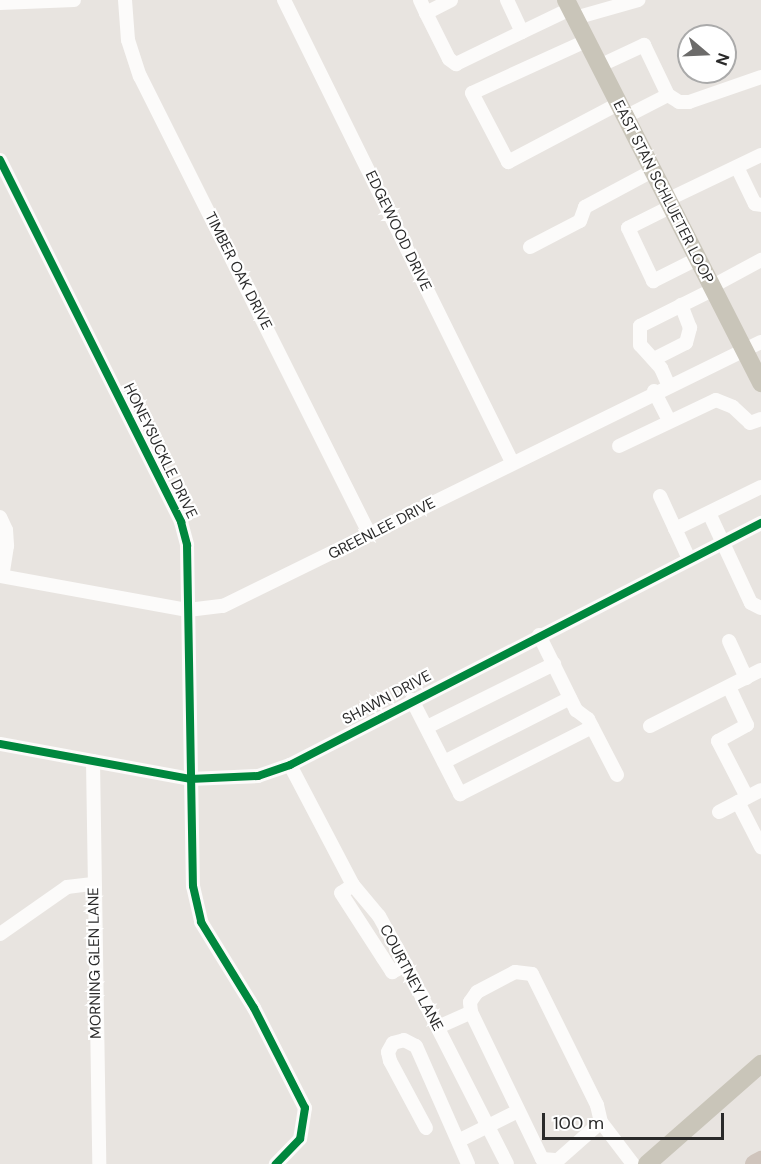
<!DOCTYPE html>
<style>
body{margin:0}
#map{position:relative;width:761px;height:1164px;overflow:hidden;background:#e8e4e0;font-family:"DM Sans",sans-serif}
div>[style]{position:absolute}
.minor>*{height:14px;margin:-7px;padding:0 7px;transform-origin:7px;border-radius:7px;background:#fcfbfa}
.major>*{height:18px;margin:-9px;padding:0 9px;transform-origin:9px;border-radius:9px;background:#c9c5b9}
.highway>*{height:21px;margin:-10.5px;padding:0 10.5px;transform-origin:10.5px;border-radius:10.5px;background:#cfc4bc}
.cycleway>*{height:8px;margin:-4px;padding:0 4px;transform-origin:4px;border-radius:4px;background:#00873e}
span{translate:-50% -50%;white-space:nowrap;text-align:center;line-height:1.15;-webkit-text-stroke:4.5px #fff;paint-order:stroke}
.street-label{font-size:15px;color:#2a2a2a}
.north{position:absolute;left:677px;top:24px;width:60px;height:60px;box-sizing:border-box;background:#fff;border:2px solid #aaa;border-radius:50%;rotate:109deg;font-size:16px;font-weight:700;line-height:24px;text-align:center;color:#2a2a2a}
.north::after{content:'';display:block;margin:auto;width:21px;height:27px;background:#6c6b6a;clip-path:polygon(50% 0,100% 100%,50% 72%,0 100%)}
.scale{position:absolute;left:542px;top:1113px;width:182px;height:27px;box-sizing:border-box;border:3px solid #2a2a2a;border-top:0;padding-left:8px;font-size:18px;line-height:21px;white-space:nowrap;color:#2a2a2a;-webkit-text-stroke:4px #fff;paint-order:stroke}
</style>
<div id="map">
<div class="minor">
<div style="left:125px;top:0;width:40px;rotate:85.7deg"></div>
<div style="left:128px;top:40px;width:38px;rotate:72deg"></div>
<div style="left:140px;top:76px;width:513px;rotate:63.39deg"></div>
<div style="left:284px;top:0;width:515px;rotate:63.73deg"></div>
<div style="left:420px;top:0;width:14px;rotate:65deg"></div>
<div style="left:426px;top:13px;width:28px;rotate:-27deg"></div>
<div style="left:507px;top:0;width:35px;rotate:65deg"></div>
<div style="left:522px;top:32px;width:53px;rotate:-25.6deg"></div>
<div style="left:0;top:3px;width:74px;rotate:-2.3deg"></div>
<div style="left:426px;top:13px;width:51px;rotate:63.4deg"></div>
<div style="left:449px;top:59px;width:9px;rotate:36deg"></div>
<div style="left:456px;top:64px;width:73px;rotate:-25.9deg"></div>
<div style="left:575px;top:18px;width:66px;rotate:-15.9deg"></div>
<div style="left:586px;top:41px;width:125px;rotate:155.5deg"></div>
<div style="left:472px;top:93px;width:78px;rotate:62.4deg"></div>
<div style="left:508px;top:162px;width:124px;rotate:-27.8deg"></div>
<div style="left:599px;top:66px;width:50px;rotate:-25deg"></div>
<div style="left:644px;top:45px;width:55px;rotate:64.4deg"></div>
<div style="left:625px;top:117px;width:48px;rotate:-27.1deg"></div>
<div style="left:668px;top:95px;width:13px;rotate:32deg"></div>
<div style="left:679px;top:102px;width:10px"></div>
<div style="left:689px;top:102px;width:76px;rotate:-19.1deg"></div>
<div style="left:0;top:160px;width:405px;rotate:63.4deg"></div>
<div style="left:181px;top:522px;width:24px;rotate:75deg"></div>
<div style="left:187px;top:545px;width:341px;rotate:89deg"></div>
<div style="left:193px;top:886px;width:37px;rotate:77deg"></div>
<div style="left:201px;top:922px;width:101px;rotate:58.4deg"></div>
<div style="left:254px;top:1008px;width:112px;rotate:63deg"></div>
<div style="left:305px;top:1108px;width:31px;rotate:99deg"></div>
<div style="left:300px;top:1139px;width:35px;rotate:134deg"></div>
<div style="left:737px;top:167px;width:41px;rotate:64.1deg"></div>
<div style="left:755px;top:204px;width:6px;rotate:9deg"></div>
<div style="left:667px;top:200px;width:104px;rotate:-25.6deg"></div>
<div style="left:670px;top:207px;width:47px;rotate:153.4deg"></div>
<div style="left:628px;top:228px;width:59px;rotate:64.7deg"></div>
<div style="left:653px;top:281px;width:49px;rotate:-26.6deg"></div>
<div style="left:530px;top:247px;width:56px;rotate:-27.5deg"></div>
<div style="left:580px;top:221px;width:15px;rotate:-70deg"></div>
<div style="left:585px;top:207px;width:76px;rotate:-28.2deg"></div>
<div style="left:711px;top:287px;width:57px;rotate:-28.4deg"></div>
<div style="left:654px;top:359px;width:36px;rotate:-27deg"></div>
<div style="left:686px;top:343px;width:16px;rotate:-75deg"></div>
<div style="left:690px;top:328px;width:25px;rotate:-111deg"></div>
<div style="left:668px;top:384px;width:17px;rotate:-114deg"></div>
<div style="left:661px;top:368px;width:31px;rotate:-132deg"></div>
<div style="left:640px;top:345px;width:19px;rotate:-90deg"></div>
<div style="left:640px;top:326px;width:80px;rotate:-26.6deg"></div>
<div style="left:654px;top:391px;width:34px;rotate:63deg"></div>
<div style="left:619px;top:446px;width:107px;rotate:-25.4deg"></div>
<div style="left:716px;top:400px;width:18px;rotate:22deg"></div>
<div style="left:733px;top:407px;width:23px;rotate:43deg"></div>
<div style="left:750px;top:423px;width:12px;rotate:-20deg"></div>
<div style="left:660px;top:496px;width:69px;rotate:65.3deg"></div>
<div style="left:709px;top:513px;width:99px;rotate:65deg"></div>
<div style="left:751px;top:603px;width:11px;rotate:27deg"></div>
<div style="left:0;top:517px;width:14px;rotate:65deg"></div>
<div style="left:6px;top:530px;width:16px;rotate:86deg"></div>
<div style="left:7px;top:546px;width:30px;rotate:99deg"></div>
<div style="left:675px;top:529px;width:96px;rotate:-26deg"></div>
<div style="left:0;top:576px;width:191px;rotate:10.3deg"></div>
<div style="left:188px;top:610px;width:35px;rotate:-7deg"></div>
<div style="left:223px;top:606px;width:599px;rotate:-26.14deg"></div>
<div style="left:539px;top:635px;width:84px;rotate:63.7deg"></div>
<div style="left:576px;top:710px;width:15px;rotate:37deg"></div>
<div style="left:588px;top:719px;width:63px;rotate:62.6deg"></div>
<div style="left:729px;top:641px;width:41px;rotate:65.3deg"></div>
<div style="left:729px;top:687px;width:42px;rotate:64.7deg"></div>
<div style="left:747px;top:725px;width:33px;rotate:151deg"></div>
<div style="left:718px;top:741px;width:63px;rotate:62.6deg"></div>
<div style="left:412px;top:700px;width:106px;rotate:62.9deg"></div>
<div style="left:460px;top:794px;width:148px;rotate:-26.9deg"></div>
<div style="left:650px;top:726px;width:124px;rotate:-26.8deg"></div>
<div style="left:427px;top:727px;width:142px;rotate:-26.4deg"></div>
<div style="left:0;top:744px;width:193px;rotate:10.4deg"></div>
<div style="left:190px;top:779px;width:68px;rotate:-2.5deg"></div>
<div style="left:258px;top:776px;width:34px;rotate:-19deg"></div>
<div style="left:290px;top:765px;width:530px;rotate:-27.19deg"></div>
<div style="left:93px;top:761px;width:403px;rotate:89.1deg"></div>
<div style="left:444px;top:762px;width:141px;rotate:-26.9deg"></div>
<div style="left:290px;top:765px;width:136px;rotate:62.3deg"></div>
<div style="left:353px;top:885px;width:40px;rotate:50deg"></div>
<div style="left:379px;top:916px;width:37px;rotate:61deg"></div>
<div style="left:397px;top:948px;width:242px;rotate:63deg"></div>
<div style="left:738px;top:802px;width:51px;rotate:62.9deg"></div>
<div style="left:719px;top:812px;width:47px;rotate:-27.6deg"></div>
<div style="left:353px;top:885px;width:14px;rotate:146deg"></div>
<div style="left:341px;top:893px;width:77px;rotate:57.1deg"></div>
<div style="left:383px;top:958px;width:17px;rotate:57deg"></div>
<div style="left:392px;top:972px;width:16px;rotate:-27deg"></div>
<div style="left:0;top:934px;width:82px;rotate:-35deg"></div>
<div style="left:67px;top:887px;width:26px;rotate:-7deg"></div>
<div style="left:471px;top:1012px;width:10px;rotate:-96deg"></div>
<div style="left:470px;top:1002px;width:12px;rotate:-55deg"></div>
<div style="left:477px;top:992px;width:43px;rotate:-27.8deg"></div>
<div style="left:515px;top:972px;width:17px;rotate:7deg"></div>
<div style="left:532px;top:974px;width:146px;rotate:63.6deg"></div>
<div style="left:597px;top:1105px;width:18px;rotate:77deg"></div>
<div style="left:438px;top:1027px;width:36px;rotate:-24deg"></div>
<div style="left:471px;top:1012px;width:163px;rotate:64.2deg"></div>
<div style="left:542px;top:1159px;width:16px;rotate:4deg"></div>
<div style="left:558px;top:1160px;width:57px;rotate:-41.5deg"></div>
<div style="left:601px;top:1122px;width:53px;rotate:52.7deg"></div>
<div style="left:426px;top:1128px;width:76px;rotate:-118.2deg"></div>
<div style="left:390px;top:1061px;width:9px;rotate:-103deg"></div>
<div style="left:388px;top:1052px;width:10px;rotate:-61deg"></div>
<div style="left:393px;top:1043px;width:11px;rotate:-15deg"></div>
<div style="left:404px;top:1040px;width:13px;rotate:27deg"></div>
<div style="left:416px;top:1046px;width:129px;rotate:66.2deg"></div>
<div style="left:460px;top:1140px;width:65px;rotate:-26.6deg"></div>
</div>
<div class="major">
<div style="left:566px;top:0;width:430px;rotate:63deg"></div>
<div style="left:647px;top:1164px;width:152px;rotate:-41.3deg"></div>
</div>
<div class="highway">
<div style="left:755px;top:1164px;width:7px;rotate:-27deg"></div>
</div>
<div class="cycleway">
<div style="left:0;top:160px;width:405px;rotate:63.4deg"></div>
<div style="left:181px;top:522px;width:24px;rotate:75deg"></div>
<div style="left:187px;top:545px;width:341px;rotate:89deg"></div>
<div style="left:193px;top:886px;width:37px;rotate:77deg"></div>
<div style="left:201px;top:922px;width:101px;rotate:58.4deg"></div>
<div style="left:254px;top:1008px;width:112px;rotate:63deg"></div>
<div style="left:305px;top:1108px;width:31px;rotate:99deg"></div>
<div style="left:300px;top:1139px;width:35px;rotate:134deg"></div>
<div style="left:0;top:744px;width:193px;rotate:10.4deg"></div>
<div style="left:190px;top:779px;width:68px;rotate:-2.5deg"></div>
<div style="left:258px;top:776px;width:34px;rotate:-19deg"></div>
<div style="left:290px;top:765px;width:530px;rotate:-27.19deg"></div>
</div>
<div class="street-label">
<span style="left:663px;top:192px;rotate:63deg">EAST STAN SCHLUETER LOOP</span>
<span style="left:398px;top:231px;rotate:64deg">EDGEWOOD DRIVE</span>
<span style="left:238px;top:271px;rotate:63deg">TIMBER OAK DRIVE</span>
<span style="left:160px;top:451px;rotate:64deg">HONEYSUCKLE DRIVE</span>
<span style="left:382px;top:529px;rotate:-27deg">GREENLEE DRIVE</span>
<span style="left:387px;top:698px;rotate:-28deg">SHAWN DRIVE</span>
<span style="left:95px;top:963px;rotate:-91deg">MORNING GLEN LANE</span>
<span style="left:411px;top:978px;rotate:62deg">COURTNEY LANE</span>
</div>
<div class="north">N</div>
<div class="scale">100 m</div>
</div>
